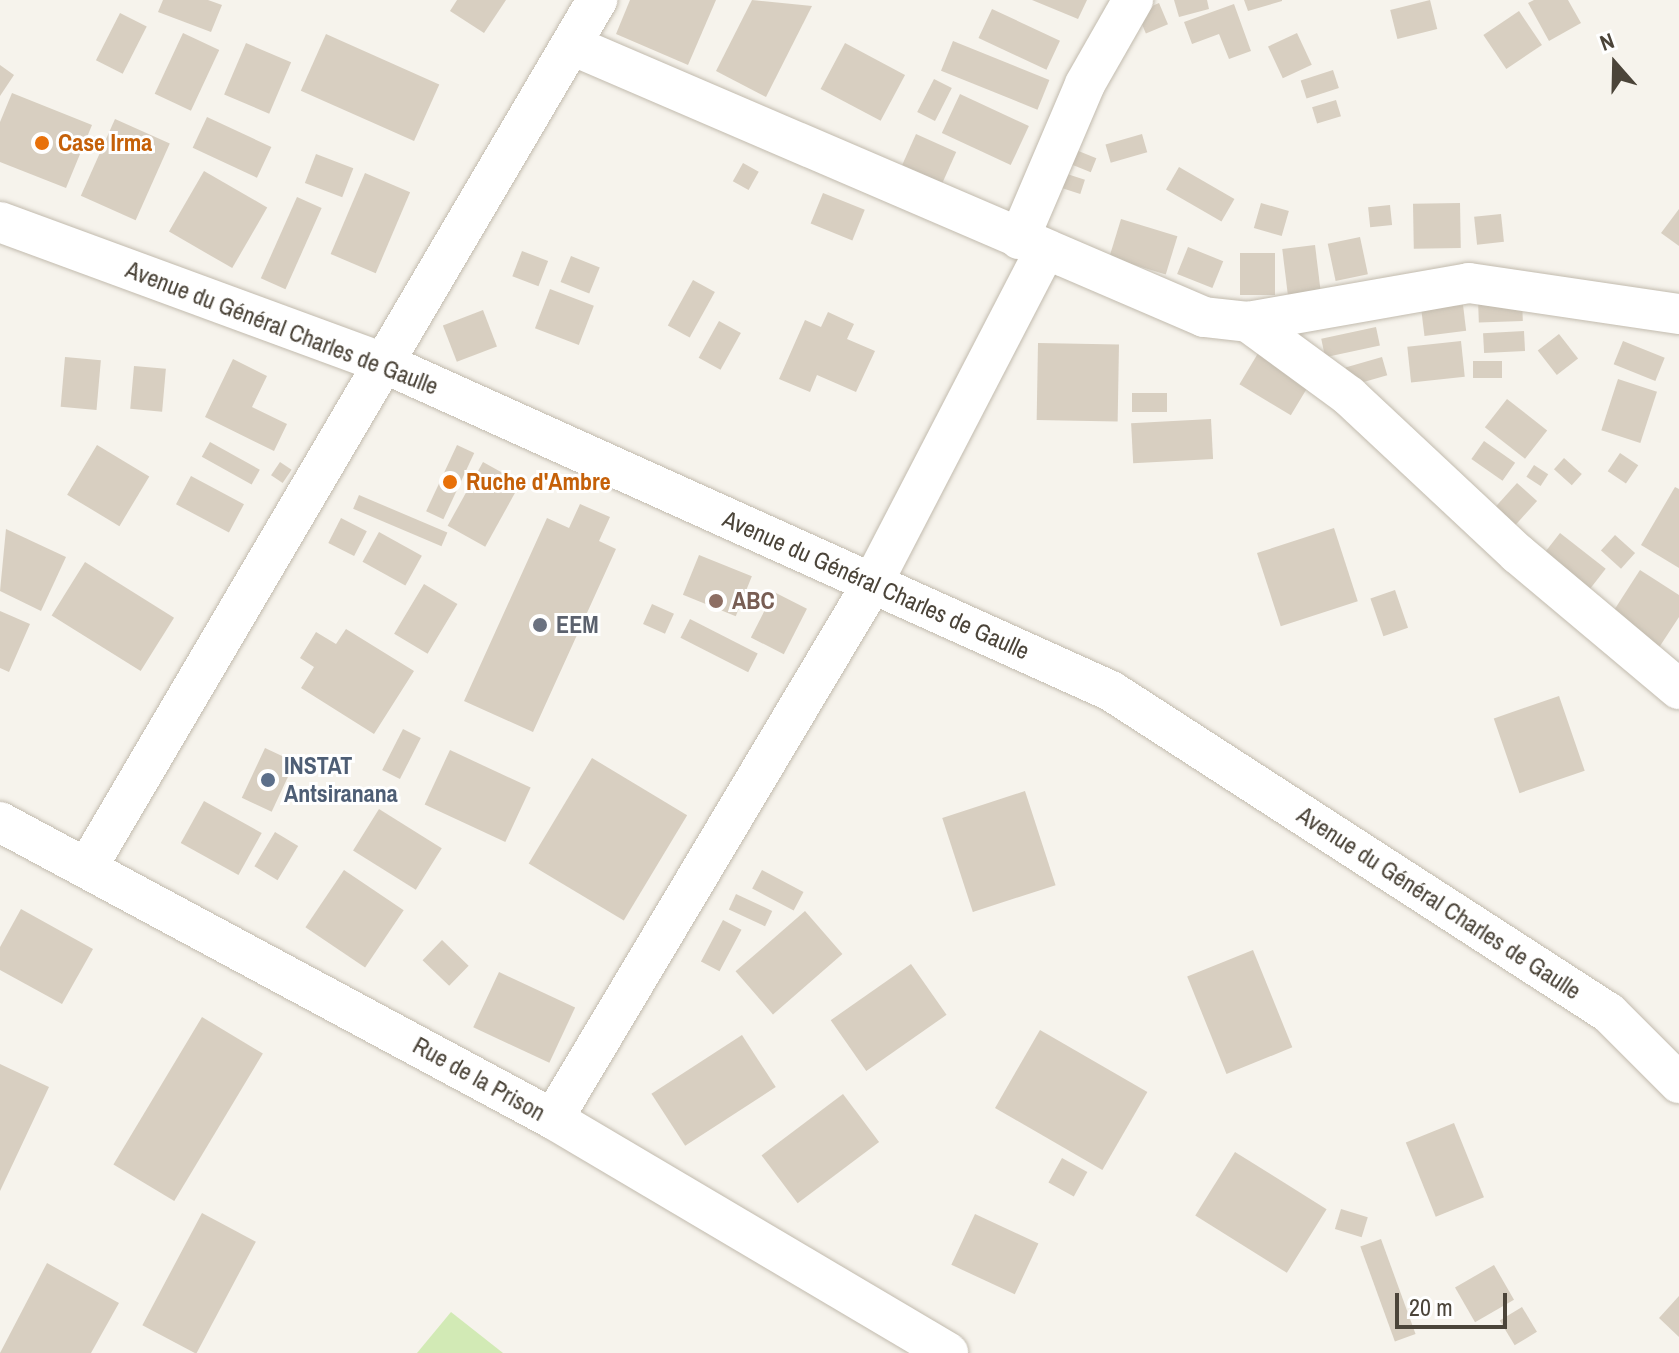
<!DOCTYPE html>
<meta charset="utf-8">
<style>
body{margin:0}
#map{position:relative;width:1679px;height:1353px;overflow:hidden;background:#f6f3ec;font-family:"Archivo Narrow",sans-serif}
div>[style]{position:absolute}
.green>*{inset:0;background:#d2eab5}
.building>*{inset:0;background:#d8cfc1;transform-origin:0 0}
.roads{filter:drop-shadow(0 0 2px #c2bbae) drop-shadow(0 0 2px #c2bbae)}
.street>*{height:40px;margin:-20px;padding:0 20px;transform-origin:20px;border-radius:20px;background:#fff}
.dots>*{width:22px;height:22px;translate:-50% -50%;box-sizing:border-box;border:4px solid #fff;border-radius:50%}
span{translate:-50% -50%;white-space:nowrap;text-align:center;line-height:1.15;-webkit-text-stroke:6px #fff;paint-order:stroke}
.food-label{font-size:24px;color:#c56008;font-weight:700}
.left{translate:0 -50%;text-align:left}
.street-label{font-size:24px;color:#4b4439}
.education-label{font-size:24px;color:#785e54;font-weight:700}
.worship-label{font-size:24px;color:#5b616d;font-weight:700}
.service-label{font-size:24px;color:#4e5e75;font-weight:700}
.north{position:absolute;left:1575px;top:24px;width:80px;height:80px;-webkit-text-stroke:6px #fff;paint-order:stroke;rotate:340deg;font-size:22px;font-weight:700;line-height:32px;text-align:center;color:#4b4439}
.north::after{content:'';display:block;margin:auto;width:28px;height:36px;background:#4b4439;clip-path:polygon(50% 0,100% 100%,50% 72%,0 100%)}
.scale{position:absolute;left:1395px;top:1293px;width:112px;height:36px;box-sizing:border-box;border:4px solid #4b4439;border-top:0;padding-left:10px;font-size:24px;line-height:28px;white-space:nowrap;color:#4b4439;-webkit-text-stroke:6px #fff;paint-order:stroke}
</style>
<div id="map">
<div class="green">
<div style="clip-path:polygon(451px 1312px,503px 1353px,417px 1353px)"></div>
</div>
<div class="building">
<div style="clip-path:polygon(163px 0,208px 0,222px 5px,211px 32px,158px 12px)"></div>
<div style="clip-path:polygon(457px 0,506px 0,484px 33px,450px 11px)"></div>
<div style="clip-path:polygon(630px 0,716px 0,688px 65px,616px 34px)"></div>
<div style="clip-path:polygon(752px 0,812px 6px,766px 97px,716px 71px)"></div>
<div style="clip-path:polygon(1032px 0,1087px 0,1078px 19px)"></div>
<div style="clip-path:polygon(1174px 0,1207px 0,1209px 9px,1179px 17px)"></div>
<div style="clip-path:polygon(1244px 0,1282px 0,1282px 1px,1248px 11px)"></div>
<div style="left:1430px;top:0;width:30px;height:41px;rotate:76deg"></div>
<div style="clip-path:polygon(1534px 0,1568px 0,1581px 23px,1549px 41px,1528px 3px)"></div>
<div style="left:1159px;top:3px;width:23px;height:24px;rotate:67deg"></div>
<div style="clip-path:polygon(1234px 4px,1251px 51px,1229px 59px,1219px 34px,1192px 44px,1184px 22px)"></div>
<div style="left:992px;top:9px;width:75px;height:32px;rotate:25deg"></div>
<div style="left:1519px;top:11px;width:41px;height:43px;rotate:56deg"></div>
<div style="left:120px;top:13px;width:30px;height:53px;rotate:27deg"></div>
<div style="left:183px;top:33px;width:40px;height:67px;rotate:25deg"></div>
<div style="left:1297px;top:33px;width:35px;height:32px;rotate:65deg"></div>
<div style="left:326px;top:34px;width:124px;height:62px;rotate:24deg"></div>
<div style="left:953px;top:41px;width:104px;height:32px;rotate:22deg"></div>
<div style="left:246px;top:43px;width:49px;height:56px;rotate:23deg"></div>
<div style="left:845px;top:43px;width:68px;height:52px;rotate:28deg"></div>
<div style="clip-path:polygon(0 65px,14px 75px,0 96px)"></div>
<div style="left:1333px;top:70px;width:19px;height:34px;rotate:72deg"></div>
<div style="left:934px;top:79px;width:20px;height:37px;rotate:27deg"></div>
<div style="clip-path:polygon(12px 93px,92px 125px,66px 188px,0 162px,0 122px)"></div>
<div style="left:960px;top:94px;width:76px;height:43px;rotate:25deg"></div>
<div style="left:1336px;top:100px;width:17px;height:25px;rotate:73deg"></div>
<div style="left:207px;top:117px;width:71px;height:34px;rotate:25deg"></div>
<div style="left:115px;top:119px;width:60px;height:84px;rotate:24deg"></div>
<div style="left:916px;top:134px;width:44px;height:34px;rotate:24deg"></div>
<div style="left:1142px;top:134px;width:19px;height:38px;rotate:74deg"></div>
<div style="left:1076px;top:150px;width:22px;height:15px;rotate:22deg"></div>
<div style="left:316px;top:154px;width:40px;height:31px;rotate:21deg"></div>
<div style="left:743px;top:163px;width:18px;height:21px;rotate:29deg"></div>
<div style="left:1179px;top:167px;width:64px;height:26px;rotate:30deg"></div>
<div style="left:204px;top:171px;width:73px;height:70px;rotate:30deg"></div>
<div style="left:365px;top:173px;width:49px;height:88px;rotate:23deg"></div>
<div style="left:1064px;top:173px;width:22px;height:15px;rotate:18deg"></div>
<div style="left:823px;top:193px;width:45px;height:33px;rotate:22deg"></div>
<div style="left:297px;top:197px;width:27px;height:89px;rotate:24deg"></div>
<div style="left:1261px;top:203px;width:29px;height:26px;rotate:16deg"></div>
<div style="left:1460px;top:203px;width:45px;height:47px;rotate:89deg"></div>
<div style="left:1390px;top:205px;width:20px;height:22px;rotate:84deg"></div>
<div style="clip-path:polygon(1679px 209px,1679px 246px,1661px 233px)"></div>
<div style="left:1501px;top:214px;width:28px;height:27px;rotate:84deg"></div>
<div style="left:1121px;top:219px;width:59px;height:40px;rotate:17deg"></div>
<div style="left:1360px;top:237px;width:38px;height:33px;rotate:78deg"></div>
<div style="left:1315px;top:245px;width:48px;height:33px;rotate:83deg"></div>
<div style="left:1188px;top:247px;width:38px;height:29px;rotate:22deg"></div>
<div style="left:522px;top:251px;width:28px;height:27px;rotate:21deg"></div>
<div style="left:1240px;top:253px;width:35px;height:42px"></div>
<div style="left:571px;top:256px;width:31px;height:28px;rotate:22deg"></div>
<div style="left:693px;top:280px;width:25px;height:52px;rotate:29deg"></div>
<div style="left:550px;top:289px;width:47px;height:42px;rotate:21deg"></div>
<div style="left:1522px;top:298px;width:23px;height:44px;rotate:88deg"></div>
<div style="left:1463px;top:305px;width:26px;height:42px;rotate:83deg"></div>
<div style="left:483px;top:310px;width:39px;height:43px;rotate:69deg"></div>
<div style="clip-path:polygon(828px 312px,854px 324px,847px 339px,875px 351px,856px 392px,817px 375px,810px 392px,779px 379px,805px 320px,821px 327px)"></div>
<div style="left:719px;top:321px;width:25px;height:42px;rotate:29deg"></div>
<div style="left:1376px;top:327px;width:19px;height:56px;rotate:78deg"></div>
<div style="left:1524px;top:331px;width:20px;height:41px;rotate:87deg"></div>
<div style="left:1559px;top:334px;width:31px;height:27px;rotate:52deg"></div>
<div style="left:1461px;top:341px;width:36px;height:54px;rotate:84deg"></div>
<div style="left:1623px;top:341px;width:45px;height:25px;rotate:22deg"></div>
<div style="left:1038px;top:343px;width:81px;height:77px;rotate:1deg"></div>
<div style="left:1260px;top:350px;width:60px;height:40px;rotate:31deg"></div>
<div style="left:65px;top:357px;width:36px;height:50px;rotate:5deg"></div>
<div style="left:1382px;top:357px;width:19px;height:38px;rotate:74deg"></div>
<div style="clip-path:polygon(233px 359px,267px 376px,252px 407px,287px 424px,274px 451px,205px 417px)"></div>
<div style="left:1502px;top:361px;width:17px;height:29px;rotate:90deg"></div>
<div style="left:134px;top:366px;width:32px;height:43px;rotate:5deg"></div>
<div style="left:1618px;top:379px;width:41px;height:54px;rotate:18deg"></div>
<div style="left:1132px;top:393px;width:35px;height:19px"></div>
<div style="left:1507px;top:399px;width:51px;height:36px;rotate:38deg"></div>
<div style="left:1211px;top:419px;width:40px;height:80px;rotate:87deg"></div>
<div style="left:1484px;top:441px;width:38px;height:22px;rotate:35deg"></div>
<div style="left:210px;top:442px;width:57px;height:17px;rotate:29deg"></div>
<div style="left:97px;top:445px;width:61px;height:58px;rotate:31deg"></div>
<div style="left:457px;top:445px;width:19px;height:73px;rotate:25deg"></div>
<div style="left:1620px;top:453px;width:22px;height:22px;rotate:34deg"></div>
<div style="left:1564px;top:458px;width:24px;height:15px;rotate:42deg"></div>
<div style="left:280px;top:462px;width:14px;height:16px;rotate:34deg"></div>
<div style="left:483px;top:462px;width:43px;height:73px;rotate:29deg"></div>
<div style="left:1534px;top:465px;width:17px;height:14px;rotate:33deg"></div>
<div style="left:191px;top:476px;width:60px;height:32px;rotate:28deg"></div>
<div style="left:1517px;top:483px;width:27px;height:33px;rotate:42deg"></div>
<div style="clip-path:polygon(1675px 487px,1679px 489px,1679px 568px,1641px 545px)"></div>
<div style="left:359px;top:495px;width:96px;height:15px;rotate:23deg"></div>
<div style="clip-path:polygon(580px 504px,610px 517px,599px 541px,616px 549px,533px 732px,464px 701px,547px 518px,569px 528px)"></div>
<div style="left:341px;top:518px;width:29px;height:28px;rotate:27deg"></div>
<div style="left:1334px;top:528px;width:77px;height:81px;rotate:72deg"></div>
<div style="clip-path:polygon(6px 529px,66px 557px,41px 611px,0 591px)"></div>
<div style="left:379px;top:532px;width:49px;height:34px;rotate:29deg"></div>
<div style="left:1560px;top:533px;width:58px;height:26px;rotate:38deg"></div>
<div style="left:1615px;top:535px;width:27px;height:21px;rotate:42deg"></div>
<div style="left:699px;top:555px;width:57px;height:43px;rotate:22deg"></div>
<div style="left:85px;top:562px;width:105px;height:63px;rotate:32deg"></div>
<div style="clip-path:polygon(1640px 570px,1679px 595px,1679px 617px,1658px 649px,1609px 618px)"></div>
<div style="left:424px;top:584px;width:39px;height:58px;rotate:31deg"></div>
<div style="left:1395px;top:590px;width:40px;height:26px;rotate:71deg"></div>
<div style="left:774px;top:592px;width:37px;height:51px;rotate:27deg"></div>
<div style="left:652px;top:604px;width:24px;height:22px;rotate:24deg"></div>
<div style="clip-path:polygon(0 611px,30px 624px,9px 672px,0 668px)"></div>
<div style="left:690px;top:619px;width:76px;height:21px;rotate:27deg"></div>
<div style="clip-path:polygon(346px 629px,414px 671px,374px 734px,301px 688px,314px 667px,300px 658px,316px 632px,336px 644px)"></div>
<div style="left:1559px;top:696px;width:79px;height:69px;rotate:71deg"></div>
<div style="left:403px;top:729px;width:20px;height:46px;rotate:27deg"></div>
<div style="left:265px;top:748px;width:33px;height:55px;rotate:25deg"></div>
<div style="left:450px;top:750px;width:89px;height:60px;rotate:25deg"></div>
<div style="left:592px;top:758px;width:111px;height:123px;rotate:31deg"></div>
<div style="left:1025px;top:791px;width:99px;height:87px;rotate:72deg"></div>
<div style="left:204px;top:801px;width:66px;height:48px;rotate:29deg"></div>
<div style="left:379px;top:809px;width:74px;height:49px;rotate:32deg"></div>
<div style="left:275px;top:832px;width:27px;height:40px;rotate:31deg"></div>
<div style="left:344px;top:870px;width:72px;height:69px;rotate:34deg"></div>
<div style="left:762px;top:870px;width:47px;height:21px;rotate:28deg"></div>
<div style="left:736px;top:894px;width:40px;height:17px;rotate:25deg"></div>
<div style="clip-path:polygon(21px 909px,93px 949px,62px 1004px,0 970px,0 947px)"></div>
<div style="left:805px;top:911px;width:57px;height:92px;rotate:49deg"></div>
<div style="left:723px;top:920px;width:21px;height:47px;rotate:28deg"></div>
<div style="left:442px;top:940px;width:37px;height:28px;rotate:44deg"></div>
<div style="left:1253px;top:950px;width:105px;height:71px;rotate:68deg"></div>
<div style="left:911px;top:964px;width:62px;height:98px;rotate:55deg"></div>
<div style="left:499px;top:972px;width:84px;height:61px;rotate:25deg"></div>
<div style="left:202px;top:1017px;width:71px;height:172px;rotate:31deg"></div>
<div style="left:1040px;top:1030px;width:124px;height:90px;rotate:30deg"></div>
<div style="left:742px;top:1035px;width:62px;height:108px;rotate:57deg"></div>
<div style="clip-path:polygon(0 1064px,49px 1087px,0 1191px)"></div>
<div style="left:843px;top:1094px;width:60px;height:102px;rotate:53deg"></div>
<div style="left:1454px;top:1123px;width:80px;height:52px;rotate:68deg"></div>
<div style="left:1235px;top:1152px;width:108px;height:75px;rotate:32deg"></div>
<div style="left:1062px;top:1158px;width:29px;height:28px;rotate:29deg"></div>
<div style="left:1341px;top:1209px;width:28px;height:21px;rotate:17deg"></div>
<div style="left:202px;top:1213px;width:61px;height:127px;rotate:28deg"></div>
<div style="left:975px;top:1214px;width:70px;height:56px;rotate:25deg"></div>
<div style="left:1381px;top:1239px;width:101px;height:22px;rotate:70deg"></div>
<div style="clip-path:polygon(47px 1263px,119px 1303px,91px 1353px,0 1353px)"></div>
<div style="left:1494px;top:1265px;width:40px;height:45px;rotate:60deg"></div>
<div style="clip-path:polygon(1679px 1296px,1679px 1337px,1659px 1318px)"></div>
<div style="left:1522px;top:1307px;width:29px;height:26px;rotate:59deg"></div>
</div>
<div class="roads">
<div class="street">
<div style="left:576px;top:47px;width:684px;rotate:23.26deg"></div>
<div style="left:1204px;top:317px;width:44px;rotate:6.5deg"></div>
<div style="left:1248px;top:322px;width:224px;rotate:-10deg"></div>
<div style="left:1469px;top:283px;width:212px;rotate:8.4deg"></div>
<div style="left:0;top:222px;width:414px;rotate:20.2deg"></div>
<div style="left:388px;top:365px;width:793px;rotate:24.27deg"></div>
<div style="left:1111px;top:691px;width:593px;rotate:32.89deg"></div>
<div style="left:1609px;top:1013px;width:99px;rotate:45deg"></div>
<div style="left:1019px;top:239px;width:168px;rotate:-66.9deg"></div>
<div style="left:1085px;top:84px;width:97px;rotate:-60.3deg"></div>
<div style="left:1248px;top:322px;width:125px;rotate:36.2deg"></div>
<div style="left:1349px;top:396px;width:231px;rotate:43.1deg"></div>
<div style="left:1518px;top:554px;width:210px;rotate:40deg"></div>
<div style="left:0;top:822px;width:628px;rotate:28.24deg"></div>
<div style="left:553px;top:1119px;width:459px;rotate:30.6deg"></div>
<div style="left:88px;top:866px;width:1005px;rotate:-59.55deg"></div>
<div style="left:553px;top:1119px;width:623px;rotate:-59.19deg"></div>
<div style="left:872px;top:584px;width:374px;rotate:-62.6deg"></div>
</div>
</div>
<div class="dots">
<div style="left:42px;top:143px;background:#e8710a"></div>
<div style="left:450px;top:482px;background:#e8710a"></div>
<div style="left:716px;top:601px;background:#8d6e63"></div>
<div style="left:540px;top:625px;background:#6b7280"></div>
<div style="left:268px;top:780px;background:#5c6f8a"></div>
</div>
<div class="food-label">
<span class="left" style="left:58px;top:143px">Case Irma</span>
<span class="left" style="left:466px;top:482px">Ruche d'Ambre</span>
</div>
<div class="street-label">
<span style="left:282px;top:328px;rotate:21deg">Avenue du Général Charles de Gaulle</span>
<span style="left:876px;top:585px;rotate:24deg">Avenue du Général Charles de Gaulle</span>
<span style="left:1439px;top:903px;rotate:33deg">Avenue du Général Charles de Gaulle</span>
<span style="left:479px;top:1079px;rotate:29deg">Rue de la Prison</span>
</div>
<div class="education-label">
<span class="left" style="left:732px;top:601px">ABC</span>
</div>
<div class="worship-label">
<span class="left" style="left:556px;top:625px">EEM</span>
</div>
<div class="service-label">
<span class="left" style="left:284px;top:780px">INSTAT<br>Antsiranana</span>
</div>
<div class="north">N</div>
<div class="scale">20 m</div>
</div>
